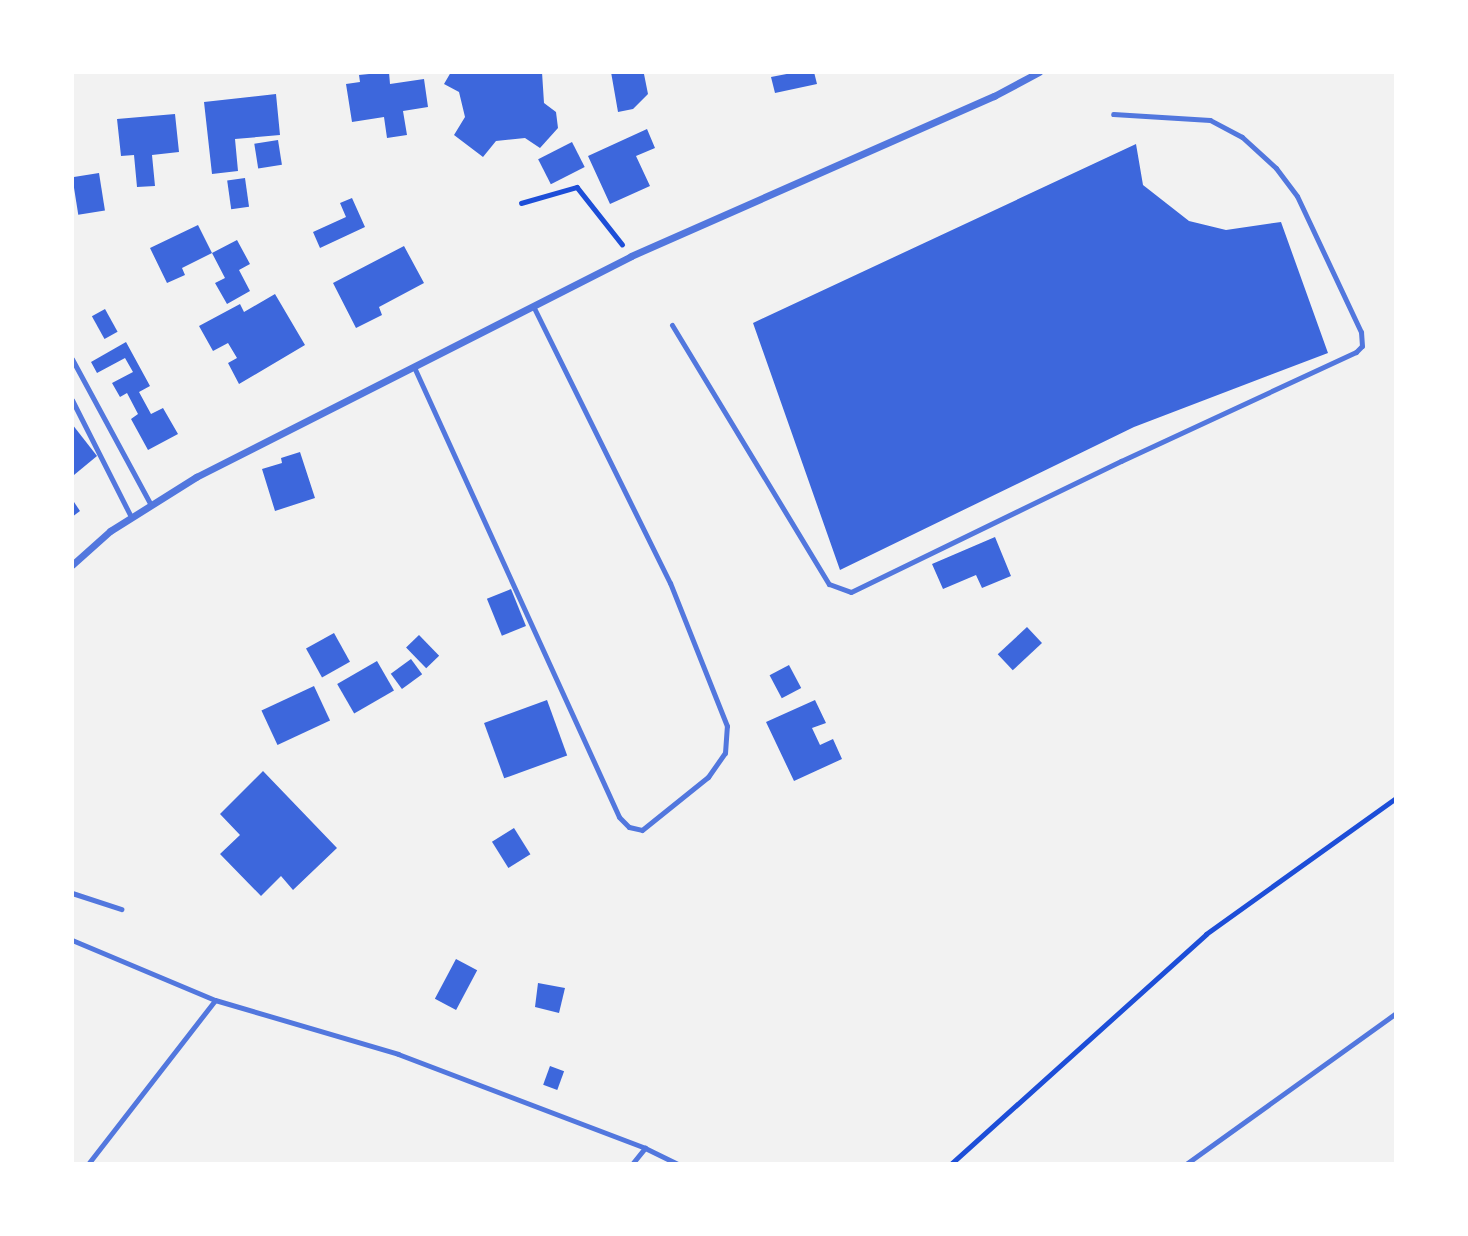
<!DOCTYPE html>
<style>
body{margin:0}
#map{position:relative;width:1468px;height:1236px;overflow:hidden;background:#f2f2f2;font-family:"Times New Roman",serif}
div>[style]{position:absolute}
.building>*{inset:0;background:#3d67dc;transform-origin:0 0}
.path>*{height:4.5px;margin:-2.25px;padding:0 2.25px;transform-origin:2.25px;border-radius:2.25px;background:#1d4ed8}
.service>*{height:5px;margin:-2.5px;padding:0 2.5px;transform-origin:2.5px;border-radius:2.5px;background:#5277de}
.minor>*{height:7px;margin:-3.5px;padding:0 3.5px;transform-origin:3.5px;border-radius:3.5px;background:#5277de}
span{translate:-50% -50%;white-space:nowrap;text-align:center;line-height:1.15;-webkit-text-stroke:5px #fff;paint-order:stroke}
.frame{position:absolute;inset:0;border:74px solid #fff;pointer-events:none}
</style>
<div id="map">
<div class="building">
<div style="clip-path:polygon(389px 72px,390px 84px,424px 79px,428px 107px,403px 111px,407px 135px,387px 138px,384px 117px,352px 122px,346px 84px,360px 82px,359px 75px)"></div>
<div style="clip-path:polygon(451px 72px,542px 72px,544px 103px,556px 112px,558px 128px,540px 148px,525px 138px,496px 141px,483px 157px,454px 135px,465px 117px,459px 92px,444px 84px)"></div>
<div style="clip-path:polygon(611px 72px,652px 72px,644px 74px,648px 94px,633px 109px,618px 112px)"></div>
<div style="clip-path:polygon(797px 72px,814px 72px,817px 84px,775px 93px,771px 77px)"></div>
<div style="clip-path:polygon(276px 94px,280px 135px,235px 139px,238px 171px,212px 174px,204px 102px)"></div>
<div style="clip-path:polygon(175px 114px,179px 152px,152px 155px,155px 186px,137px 187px,134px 155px,121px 156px,117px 119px)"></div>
<div style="clip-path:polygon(647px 129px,655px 148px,636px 156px,650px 186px,610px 204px,588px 156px)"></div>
<div style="left:278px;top:140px;width:25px;height:24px;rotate:81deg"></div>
<div style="left:572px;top:142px;width:28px;height:38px;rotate:63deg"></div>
<div style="clip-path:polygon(1136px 144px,1143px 185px,1189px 221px,1226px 230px,1281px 222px,1328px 353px,1134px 427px,840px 570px,753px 323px)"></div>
<div style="left:99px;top:173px;width:38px;height:27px;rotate:81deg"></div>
<div style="left:245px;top:178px;width:29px;height:18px;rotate:82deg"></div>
<div style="clip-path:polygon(352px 198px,365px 227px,320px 248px,313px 232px,346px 217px,340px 203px)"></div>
<div style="clip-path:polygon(198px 225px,212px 253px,182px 268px,185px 275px,167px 283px,150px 248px)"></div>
<div style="clip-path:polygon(237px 240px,250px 264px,239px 270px,250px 291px,227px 304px,215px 283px,225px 278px,212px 253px)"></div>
<div style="clip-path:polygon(404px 246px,424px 283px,379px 307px,382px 315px,356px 328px,333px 283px)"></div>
<div style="clip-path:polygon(275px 294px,305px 345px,239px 384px,228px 363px,237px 358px,228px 343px,213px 351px,199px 326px,240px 304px,244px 312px)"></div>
<div style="left:105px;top:309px;width:26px;height:15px;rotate:61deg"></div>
<div style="clip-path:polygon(126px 342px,150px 386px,139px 392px,151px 414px,163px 408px,178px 434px,148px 450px,131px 419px,138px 414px,127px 393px,120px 397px,112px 383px,133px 372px,125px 358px,97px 373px,91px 362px)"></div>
<div style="clip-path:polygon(72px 424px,97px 456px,74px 475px,72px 472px)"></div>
<div style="clip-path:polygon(300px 452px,315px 498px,275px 511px,262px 469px,282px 463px,281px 458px)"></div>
<div style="clip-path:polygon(72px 499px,80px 511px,72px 517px)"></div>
<div style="clip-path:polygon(995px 537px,1011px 576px,982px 588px,976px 575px,943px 589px,932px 564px)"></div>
<div style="left:511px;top:589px;width:40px;height:26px;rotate:68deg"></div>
<div style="left:1027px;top:627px;width:22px;height:40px;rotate:47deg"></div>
<div style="left:334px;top:633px;width:33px;height:32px;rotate:61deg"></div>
<div style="left:419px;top:635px;width:29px;height:18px;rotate:46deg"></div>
<div style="left:411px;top:659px;width:19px;height:25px;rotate:54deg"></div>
<div style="left:377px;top:661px;width:34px;height:46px;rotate:60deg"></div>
<div style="left:789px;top:665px;width:26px;height:22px;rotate:62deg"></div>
<div style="left:314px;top:686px;width:38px;height:58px;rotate:65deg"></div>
<div style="left:547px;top:700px;width:59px;height:67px;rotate:70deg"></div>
<div style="clip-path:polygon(815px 700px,826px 723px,812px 728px,820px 745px,833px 739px,842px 759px,794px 781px,766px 722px)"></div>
<div style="clip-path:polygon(263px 771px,337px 848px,293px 890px,281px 876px,261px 896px,220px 854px,240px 835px,220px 814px)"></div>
<div style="left:514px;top:828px;width:31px;height:26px;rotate:58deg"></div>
<div style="left:456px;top:959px;width:24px;height:45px;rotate:28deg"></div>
<div style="clip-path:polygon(538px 983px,565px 988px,559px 1013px,535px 1007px)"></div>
<div style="left:550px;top:1066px;width:15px;height:20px;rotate:20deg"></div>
</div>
<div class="path">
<div style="left:521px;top:203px;width:58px;rotate:-15.9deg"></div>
<div style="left:577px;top:187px;width:73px;rotate:51.7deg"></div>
<div style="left:951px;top:1164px;width:343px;rotate:-42deg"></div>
<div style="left:1206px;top:934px;width:234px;rotate:-35.6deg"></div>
</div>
<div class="service">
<div style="left:672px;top:325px;width:303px;rotate:58.8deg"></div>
<div style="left:829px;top:584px;width:23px;rotate:20deg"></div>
<div style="left:851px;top:592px;width:300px;rotate:-25.9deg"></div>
<div style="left:1121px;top:461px;width:259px;rotate:-24.9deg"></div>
<div style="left:1356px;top:352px;width:8px;rotate:-45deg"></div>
<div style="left:1362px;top:346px;width:14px;rotate:-94deg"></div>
<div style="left:1361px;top:332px;width:150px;rotate:-115.2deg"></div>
<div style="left:1297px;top:196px;width:35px;rotate:-127deg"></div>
<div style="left:1276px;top:168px;width:46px;rotate:-137.6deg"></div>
<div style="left:1242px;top:137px;width:36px;rotate:-152deg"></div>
<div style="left:1210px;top:120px;width:97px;rotate:-176.5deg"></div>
<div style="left:72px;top:359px;width:166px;rotate:61.6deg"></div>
<div style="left:414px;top:367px;width:494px;rotate:65.5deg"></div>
<div style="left:619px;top:817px;width:14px;rotate:45deg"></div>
<div style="left:629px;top:827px;width:13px;rotate:13deg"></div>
<div style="left:642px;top:830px;width:85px;rotate:-38.8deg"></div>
<div style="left:708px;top:777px;width:29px;rotate:-55deg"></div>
<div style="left:725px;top:753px;width:27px;rotate:-86deg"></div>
<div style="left:727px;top:726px;width:154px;rotate:-111.7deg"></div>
<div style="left:670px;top:583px;width:309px;rotate:-116.3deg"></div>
<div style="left:72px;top:400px;width:131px;rotate:63.2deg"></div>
<div style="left:72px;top:893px;width:52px;rotate:18.1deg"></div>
<div style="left:72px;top:940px;width:155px;rotate:22.8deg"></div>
<div style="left:215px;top:1000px;width:191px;rotate:16.4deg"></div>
<div style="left:398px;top:1054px;width:264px;rotate:20.8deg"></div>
<div style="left:645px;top:1148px;width:37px;rotate:26deg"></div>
<div style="left:88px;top:1164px;width:207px;rotate:-52.2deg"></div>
<div style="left:632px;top:1164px;width:21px;rotate:-51deg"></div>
<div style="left:1186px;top:1164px;width:259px;rotate:-35.7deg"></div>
</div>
<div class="minor">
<div style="left:72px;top:565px;width:51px;rotate:-41.8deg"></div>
<div style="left:110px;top:531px;width:102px;rotate:-32.1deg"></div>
<div style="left:196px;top:477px;width:488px;rotate:-26.9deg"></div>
<div style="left:631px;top:256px;width:397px;rotate:-23.8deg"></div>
<div style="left:994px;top:96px;width:51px;rotate:-28.1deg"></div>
</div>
<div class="frame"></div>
</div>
